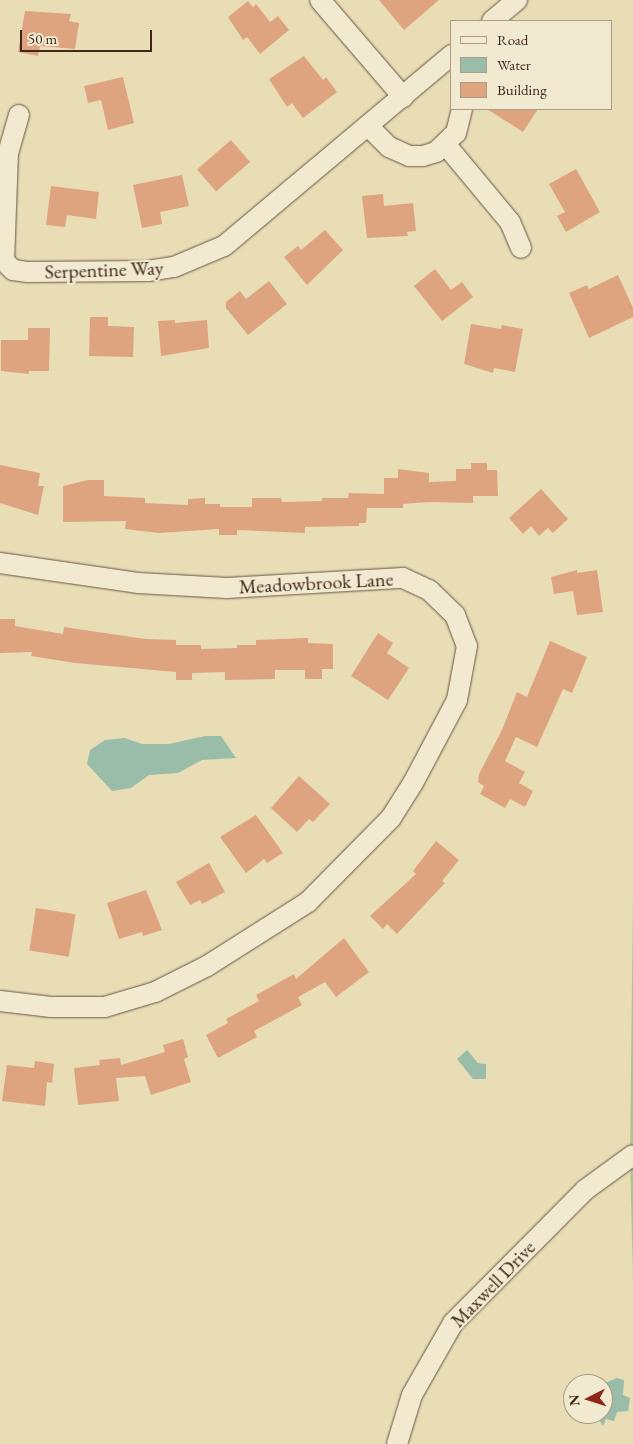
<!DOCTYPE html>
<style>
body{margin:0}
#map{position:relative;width:633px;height:1444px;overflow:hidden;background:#e9ddb6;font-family:"EB Garamond",serif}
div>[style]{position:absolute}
.green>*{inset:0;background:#b4c290}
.water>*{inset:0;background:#99bda9}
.building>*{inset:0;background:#dea480;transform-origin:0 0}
.roads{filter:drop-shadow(0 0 1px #6b5441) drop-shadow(0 0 1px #6b5441)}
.minor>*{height:20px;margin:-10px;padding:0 10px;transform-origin:10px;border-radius:10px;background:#f1e9d0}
span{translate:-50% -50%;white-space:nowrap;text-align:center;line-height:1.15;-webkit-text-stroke:4.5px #f1e9d0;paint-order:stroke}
.street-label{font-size:20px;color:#41271a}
.legend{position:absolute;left:450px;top:20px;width:162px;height:90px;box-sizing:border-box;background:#f1e9d0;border:1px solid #ab9b87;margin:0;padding:6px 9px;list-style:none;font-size:15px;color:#41271a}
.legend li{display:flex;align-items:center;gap:10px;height:25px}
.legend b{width:25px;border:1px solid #ab9b87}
.north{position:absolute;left:563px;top:1374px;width:50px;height:50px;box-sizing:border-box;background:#f1e9d0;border:1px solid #ab9b87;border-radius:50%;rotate:265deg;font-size:14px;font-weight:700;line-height:20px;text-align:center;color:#41271a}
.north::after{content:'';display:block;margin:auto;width:18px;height:22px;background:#8f2418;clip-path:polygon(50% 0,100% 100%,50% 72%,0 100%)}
.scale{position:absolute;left:20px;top:30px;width:132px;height:22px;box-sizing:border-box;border:2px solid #41271a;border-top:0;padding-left:6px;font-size:15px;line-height:18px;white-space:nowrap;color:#41271a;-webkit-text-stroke:4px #f1e9d0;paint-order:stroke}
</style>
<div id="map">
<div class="green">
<div style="clip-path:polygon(633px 894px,633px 1281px,630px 1157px)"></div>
</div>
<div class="water">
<div style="clip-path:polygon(205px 736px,221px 736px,236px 758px,202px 760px,178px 773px,149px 775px,131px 788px,112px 791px,87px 764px,90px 750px,105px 740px,125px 738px,142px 744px,169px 744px)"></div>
<div style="clip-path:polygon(467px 1050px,478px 1063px,486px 1064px,486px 1079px,473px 1079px,457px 1059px)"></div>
<div style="clip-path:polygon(617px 1378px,624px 1380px,623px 1395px,630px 1398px,628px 1411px,617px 1412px,614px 1421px,606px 1419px,603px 1426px,595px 1414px,603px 1414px,603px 1401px,607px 1399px,605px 1383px)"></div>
</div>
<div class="building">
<div style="clip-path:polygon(379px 0,439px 0,404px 30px)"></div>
<div style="clip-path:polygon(248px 1px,253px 7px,256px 4px,270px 22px,278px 16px,289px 30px,260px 54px,247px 37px,243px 40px,228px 17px)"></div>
<div style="clip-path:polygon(25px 11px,71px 14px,69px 21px,79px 23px,75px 49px,40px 46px,38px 56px,18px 52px)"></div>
<div style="clip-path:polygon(304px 56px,323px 80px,326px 77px,337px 92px,303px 118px,292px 103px,287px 107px,269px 79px)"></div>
<div style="clip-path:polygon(123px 77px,134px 123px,108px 130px,101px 100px,88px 103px,84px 86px)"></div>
<div style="clip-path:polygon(487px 109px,538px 109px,523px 132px)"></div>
<div style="left:231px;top:140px;width:29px;height:45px;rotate:49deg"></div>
<div style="clip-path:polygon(576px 169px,600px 212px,566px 232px,557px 216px,565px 212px,549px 184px)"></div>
<div style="clip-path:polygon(182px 175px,189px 206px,160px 212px,162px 224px,142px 228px,133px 185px)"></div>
<div style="clip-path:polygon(51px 186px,99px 192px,96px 219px,67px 215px,65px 227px,46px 225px)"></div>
<div style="clip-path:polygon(383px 194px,384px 206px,413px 203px,416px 231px,407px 232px,408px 236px,367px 238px,362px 196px)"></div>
<div style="clip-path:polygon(325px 230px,343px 250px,307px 285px,284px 257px,298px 246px,301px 250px)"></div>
<div style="clip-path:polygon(435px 269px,451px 290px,462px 282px,473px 297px,442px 321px,414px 286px)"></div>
<div style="clip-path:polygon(618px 275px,633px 308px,633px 317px,589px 338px,569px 293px,587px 285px,589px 289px)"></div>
<div style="clip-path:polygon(269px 281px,287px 304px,248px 335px,226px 308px,226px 302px,240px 291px,246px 299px)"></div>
<div style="clip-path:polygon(90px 317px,108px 317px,108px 326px,134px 327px,133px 357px,89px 356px)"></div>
<div style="clip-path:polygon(175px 320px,175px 323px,207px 320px,209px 348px,161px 356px,158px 321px)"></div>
<div style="clip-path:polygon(471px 324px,501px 329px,502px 325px,523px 329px,515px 372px,494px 368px,493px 373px,464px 364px)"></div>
<div style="clip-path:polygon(28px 328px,50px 328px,49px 371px,29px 371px,29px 374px,1px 371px,1px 340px,28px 340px)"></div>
<div style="clip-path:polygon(471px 463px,487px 463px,487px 470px,497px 470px,498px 496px,473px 496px,473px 503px,429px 502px,403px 504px,403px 508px,367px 508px,366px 523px,359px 523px,359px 526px,305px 527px,305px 533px,237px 530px,237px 535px,219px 535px,219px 529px,159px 533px,125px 529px,126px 521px,63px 522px,63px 486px,88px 480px,104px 480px,104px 496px,145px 498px,145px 503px,188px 505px,188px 499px,205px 498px,205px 504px,220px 504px,220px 507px,252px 507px,252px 498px,281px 498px,282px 502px,322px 501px,322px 498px,348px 498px,349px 493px,384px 494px,384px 478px,398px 478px,398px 469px,429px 473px,429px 482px,456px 481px,456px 469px,471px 469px)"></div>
<div style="clip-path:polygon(0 465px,40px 473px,38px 486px,44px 486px,38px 515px,0 503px)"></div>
<div style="clip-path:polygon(541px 489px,568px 519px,553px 533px,548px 528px,539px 536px,531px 526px,523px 534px,509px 518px)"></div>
<div style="clip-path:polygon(577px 570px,577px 573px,597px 570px,603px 612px,577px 615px,573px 591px,554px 594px,551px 577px)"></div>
<div style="clip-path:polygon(0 619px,15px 619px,15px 626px,63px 634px,64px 627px,145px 639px,176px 640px,176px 645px,201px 645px,201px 649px,237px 648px,237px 645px,256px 645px,256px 640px,308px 638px,308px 643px,333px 644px,333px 669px,322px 669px,322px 679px,305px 679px,305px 670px,275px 670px,275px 679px,225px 680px,225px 672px,192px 673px,192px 680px,176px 680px,176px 672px,75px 663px,31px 656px,32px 652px,0 653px)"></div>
<div style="clip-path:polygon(378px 633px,393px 643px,387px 653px,409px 668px,388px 700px,351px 676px)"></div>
<div style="clip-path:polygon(550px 641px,587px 657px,572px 693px,563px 689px,537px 747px,516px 737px,505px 761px,525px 772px,519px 783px,533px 791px,525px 807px,510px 799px,505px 808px,480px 794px,484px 786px,478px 782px,479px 774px,502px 730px,517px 692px,527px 697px)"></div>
<div style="clip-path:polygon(299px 776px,330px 804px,313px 822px,309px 819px,297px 832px,271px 808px)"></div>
<div style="clip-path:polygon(256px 815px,283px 853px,267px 863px,264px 859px,246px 873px,220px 837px)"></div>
<div style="clip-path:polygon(436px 841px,459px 860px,442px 881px,445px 883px,397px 934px,387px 924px,383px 929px,370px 916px,416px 874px,413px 871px)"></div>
<div style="clip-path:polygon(209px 863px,225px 892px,202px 904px,200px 900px,190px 905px,176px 882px)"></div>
<div style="clip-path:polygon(146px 890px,162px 930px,143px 936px,142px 932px,119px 939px,107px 903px)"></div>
<div style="left:36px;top:908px;width:40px;height:43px;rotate:9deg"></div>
<div style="clip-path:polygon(344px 938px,369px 972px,336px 997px,325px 982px,298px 997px,302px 1005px,254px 1031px,257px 1037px,218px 1058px,206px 1035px,228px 1023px,226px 1019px,259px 1001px,256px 995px,294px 974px,296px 979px)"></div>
<div style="clip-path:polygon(183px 1039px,188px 1057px,184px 1059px,191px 1082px,151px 1095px,145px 1076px,116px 1078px,119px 1101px,78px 1105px,74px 1068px,100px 1065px,99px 1060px,120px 1058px,121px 1065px,165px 1052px,163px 1045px)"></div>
<div style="clip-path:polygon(35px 1061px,54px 1064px,52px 1083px,47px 1082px,45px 1106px,2px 1101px,7px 1065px,34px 1068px)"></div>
</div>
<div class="roads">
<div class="minor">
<div style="left:320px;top:0;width:128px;rotate:49.4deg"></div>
<div style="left:492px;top:21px;width:33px;rotate:-40deg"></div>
<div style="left:19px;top:115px;width:40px;rotate:106deg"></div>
<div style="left:8px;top:153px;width:108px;rotate:92.1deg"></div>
<div style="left:4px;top:261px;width:13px;rotate:45deg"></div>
<div style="left:13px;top:270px;width:14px;rotate:8deg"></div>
<div style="left:27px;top:272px;width:121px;rotate:-0.5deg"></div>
<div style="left:148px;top:271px;width:26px;rotate:-9deg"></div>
<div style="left:174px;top:267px;width:54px;rotate:-22.8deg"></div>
<div style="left:224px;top:246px;width:297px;rotate:-40deg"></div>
<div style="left:369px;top:127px;width:28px;rotate:45deg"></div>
<div style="left:389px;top:147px;width:22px;rotate:24deg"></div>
<div style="left:409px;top:156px;width:14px"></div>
<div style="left:423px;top:156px;width:14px;rotate:-17deg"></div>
<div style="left:436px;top:152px;width:28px;rotate:-44deg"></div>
<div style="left:456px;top:133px;width:25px;rotate:-76deg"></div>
<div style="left:446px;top:145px;width:100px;rotate:50.3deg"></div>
<div style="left:510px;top:222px;width:28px;rotate:67deg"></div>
<div style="left:0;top:563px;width:139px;rotate:8.2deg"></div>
<div style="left:138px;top:583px;width:89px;rotate:3.2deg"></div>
<div style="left:227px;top:588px;width:176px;rotate:-3.3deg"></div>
<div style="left:403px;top:578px;width:29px;rotate:25deg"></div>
<div style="left:429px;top:590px;width:36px;rotate:44deg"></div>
<div style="left:455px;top:615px;width:33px;rotate:69deg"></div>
<div style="left:467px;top:646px;width:55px;rotate:100.5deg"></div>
<div style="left:457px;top:700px;width:94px;rotate:117.9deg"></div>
<div style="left:413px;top:783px;width:41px;rotate:122.2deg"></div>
<div style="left:391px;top:818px;width:118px;rotate:134.7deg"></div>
<div style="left:308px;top:902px;width:120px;rotate:147.6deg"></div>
<div style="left:207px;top:966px;width:58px;rotate:153.4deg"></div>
<div style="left:155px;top:992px;width:52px;rotate:163.3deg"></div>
<div style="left:105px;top:1007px;width:54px;rotate:180deg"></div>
<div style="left:51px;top:1007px;width:51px;rotate:-173.3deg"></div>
<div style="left:397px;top:1444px;width:51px;rotate:-73deg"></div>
<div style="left:412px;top:1395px;width:83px;rotate:-60.3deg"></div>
<div style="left:453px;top:1323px;width:187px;rotate:-45.2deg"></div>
<div style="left:585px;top:1190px;width:59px;rotate:-36.1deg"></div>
</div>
</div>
<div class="street-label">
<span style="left:104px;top:270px;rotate:-2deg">Serpentine Way</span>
<span style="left:316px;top:583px;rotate:-3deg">Meadowbrook Lane</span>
<span style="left:493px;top:1284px;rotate:-46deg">Maxwell Drive</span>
</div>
<ul class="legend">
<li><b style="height:6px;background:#f1e9d0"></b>Road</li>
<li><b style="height:14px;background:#99bda9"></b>Water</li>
<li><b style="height:14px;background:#dea480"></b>Building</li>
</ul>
<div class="north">N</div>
<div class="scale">50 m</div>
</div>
